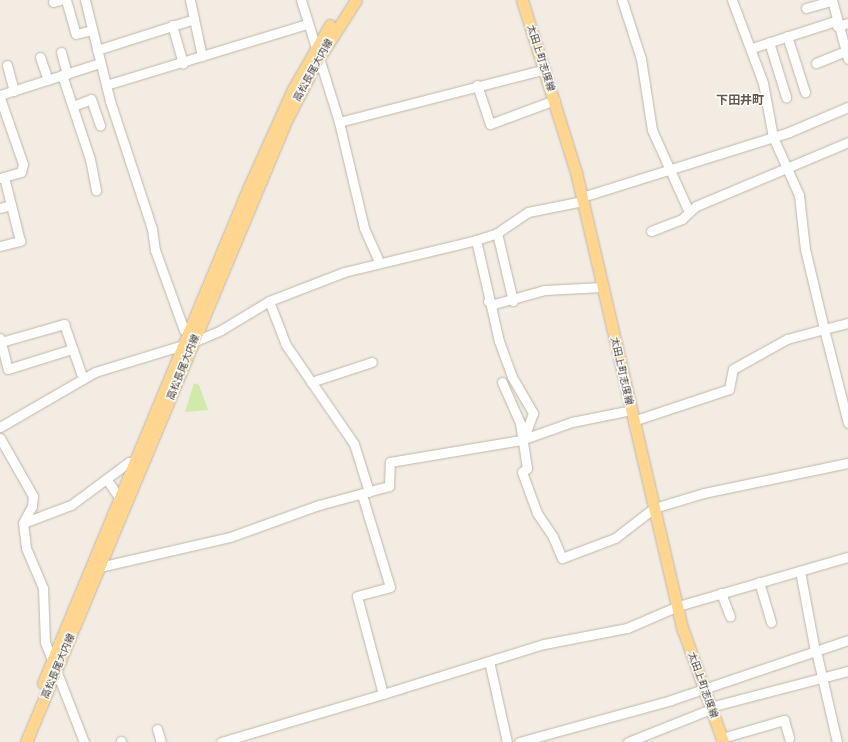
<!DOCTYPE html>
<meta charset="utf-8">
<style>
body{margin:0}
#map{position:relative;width:848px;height:742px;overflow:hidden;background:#f2ece3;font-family:Barlow,"Noto Sans JP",sans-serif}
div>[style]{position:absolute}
.green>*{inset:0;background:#d2eaa9}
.roads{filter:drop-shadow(0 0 1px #c1b6a8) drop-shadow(0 0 1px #c1b6a8)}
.minor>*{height:9px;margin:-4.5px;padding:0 4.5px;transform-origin:4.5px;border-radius:4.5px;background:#fff}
.major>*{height:11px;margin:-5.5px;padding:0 5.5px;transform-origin:5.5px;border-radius:5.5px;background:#ffd58f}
span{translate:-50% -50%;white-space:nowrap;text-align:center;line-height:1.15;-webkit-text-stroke:3px #fff;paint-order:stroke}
.street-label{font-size:10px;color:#443c33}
.quarter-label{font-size:12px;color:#685949;font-weight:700}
</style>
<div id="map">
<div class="green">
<div style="clip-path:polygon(194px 383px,199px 385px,208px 410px,185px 412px)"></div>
</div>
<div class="roads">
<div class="minor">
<div style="left:66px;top:0;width:35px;rotate:74deg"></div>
<div style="left:76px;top:34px;width:16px;rotate:-14deg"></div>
<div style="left:85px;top:0;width:104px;rotate:76.1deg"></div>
<div style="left:110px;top:101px;width:135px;rotate:71.8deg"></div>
<div style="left:152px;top:229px;width:21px;rotate:82deg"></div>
<div style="left:155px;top:250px;width:85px;rotate:70.1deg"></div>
<div style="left:184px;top:330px;width:4px;rotate:27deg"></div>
<div style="left:190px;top:0;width:19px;rotate:78deg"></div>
<div style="left:301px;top:0;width:128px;rotate:72.7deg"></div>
<div style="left:339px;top:122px;width:109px;rotate:76.7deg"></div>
<div style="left:364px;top:228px;width:36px;rotate:66deg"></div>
<div style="left:622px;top:0;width:62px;rotate:72.1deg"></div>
<div style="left:641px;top:59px;width:72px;rotate:81.2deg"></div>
<div style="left:652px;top:130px;width:90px;rotate:65.7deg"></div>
<div style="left:732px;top:0;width:89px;rotate:69.5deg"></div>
<div style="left:763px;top:83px;width:55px;rotate:79.5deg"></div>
<div style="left:773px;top:137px;width:64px;rotate:65.9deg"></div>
<div style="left:799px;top:195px;width:54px;rotate:83.7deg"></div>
<div style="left:805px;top:249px;width:82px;rotate:76.6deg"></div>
<div style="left:824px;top:329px;width:25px;rotate:-14deg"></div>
<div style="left:832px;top:0;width:61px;rotate:74.8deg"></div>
<div style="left:53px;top:2px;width:7px;rotate:-16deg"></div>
<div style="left:806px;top:8px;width:26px;rotate:-16deg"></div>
<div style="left:172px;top:25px;width:40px;rotate:74deg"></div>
<div style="left:837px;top:26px;width:11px;rotate:-15deg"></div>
<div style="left:787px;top:36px;width:59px;rotate:72.2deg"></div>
<div style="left:769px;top:42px;width:58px;rotate:72.8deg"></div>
<div style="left:752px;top:48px;width:87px;rotate:-18deg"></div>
<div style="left:97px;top:50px;width:102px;rotate:-17.7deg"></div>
<div style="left:194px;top:19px;width:38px;rotate:78deg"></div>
<div style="left:61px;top:52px;width:23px;rotate:75deg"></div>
<div style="left:40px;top:57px;width:24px;rotate:71deg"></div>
<div style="left:816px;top:63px;width:32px;rotate:-22deg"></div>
<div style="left:7px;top:65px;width:27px;rotate:75deg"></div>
<div style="left:62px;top:75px;width:89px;rotate:71.6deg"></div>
<div style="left:90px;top:159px;width:32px;rotate:79deg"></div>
<div style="left:106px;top:85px;width:210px;rotate:-16.9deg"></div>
<div style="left:477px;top:85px;width:41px;rotate:71.6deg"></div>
<div style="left:490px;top:124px;width:69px;rotate:-20.3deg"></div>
<div style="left:0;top:95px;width:105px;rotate:-17.7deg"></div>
<div style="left:0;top:98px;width:70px;rotate:70.8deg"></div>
<div style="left:23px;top:164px;width:8px;rotate:104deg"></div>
<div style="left:21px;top:172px;width:18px;rotate:164deg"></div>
<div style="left:73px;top:106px;width:19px;rotate:-21deg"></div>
<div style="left:91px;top:99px;width:28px;rotate:71deg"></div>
<div style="left:339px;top:122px;width:213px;rotate:-14.4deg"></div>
<div style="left:0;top:178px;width:4px;rotate:-14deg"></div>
<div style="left:4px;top:177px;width:29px;rotate:76deg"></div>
<div style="left:11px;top:205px;width:11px;rotate:165deg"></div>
<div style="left:582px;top:197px;width:217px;rotate:-17.4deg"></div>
<div style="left:789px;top:132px;width:64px;rotate:-23deg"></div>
<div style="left:651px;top:231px;width:33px;rotate:-21deg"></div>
<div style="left:682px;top:219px;width:19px;rotate:-43deg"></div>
<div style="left:696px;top:206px;width:165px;rotate:-22.8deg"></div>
<div style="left:497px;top:233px;width:70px;rotate:76.8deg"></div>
<div style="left:476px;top:240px;width:104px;rotate:77.2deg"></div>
<div style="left:499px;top:341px;width:38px;rotate:70deg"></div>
<div style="left:512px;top:377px;width:42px;rotate:59.7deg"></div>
<div style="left:533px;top:413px;width:23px;rotate:110deg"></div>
<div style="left:0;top:246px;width:21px;rotate:-14deg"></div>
<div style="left:20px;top:241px;width:37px;rotate:-104deg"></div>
<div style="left:269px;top:301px;width:47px;rotate:68.9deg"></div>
<div style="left:286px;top:345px;width:120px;rotate:55.5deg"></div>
<div style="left:354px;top:444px;width:50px;rotate:72.6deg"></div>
<div style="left:488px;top:301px;width:7px;rotate:27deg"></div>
<div style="left:494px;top:304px;width:53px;rotate:-15.4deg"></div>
<div style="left:545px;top:290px;width:57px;rotate:-3deg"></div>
<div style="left:0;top:338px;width:32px;rotate:76deg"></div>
<div style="left:8px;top:369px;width:67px;rotate:-17.4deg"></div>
<div style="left:1px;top:342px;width:66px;rotate:-15.9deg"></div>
<div style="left:64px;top:324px;width:58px;rotate:70.9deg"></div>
<div style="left:311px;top:382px;width:64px;rotate:-18.2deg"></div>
<div style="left:502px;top:382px;width:45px;rotate:66.3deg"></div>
<div style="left:520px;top:423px;width:46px;rotate:81.2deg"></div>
<div style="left:527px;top:468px;width:6px;rotate:141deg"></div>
<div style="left:522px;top:472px;width:44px;rotate:69.9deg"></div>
<div style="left:537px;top:513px;width:29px;rotate:56deg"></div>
<div style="left:553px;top:537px;width:23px;rotate:67deg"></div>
<div style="left:562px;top:558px;width:57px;rotate:-20.7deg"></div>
<div style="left:615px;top:538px;width:49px;rotate:-37.6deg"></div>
<div style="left:654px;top:508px;width:52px;rotate:-16.7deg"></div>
<div style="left:704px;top:493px;width:147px;rotate:-11.8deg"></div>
<div style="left:633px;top:421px;width:101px;rotate:-18.4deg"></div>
<div style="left:729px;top:389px;width:20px;rotate:-79deg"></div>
<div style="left:733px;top:369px;width:62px;rotate:-29.1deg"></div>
<div style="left:787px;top:339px;width:38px;rotate:-15deg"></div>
<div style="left:824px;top:329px;width:97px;rotate:75.7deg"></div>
<div style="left:0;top:427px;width:110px;rotate:-30.1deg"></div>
<div style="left:95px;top:372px;width:102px;rotate:-17deg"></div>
<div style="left:193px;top:342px;width:30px;rotate:-23deg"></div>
<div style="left:221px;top:330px;width:56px;rotate:-31.1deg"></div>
<div style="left:269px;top:301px;width:80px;rotate:-21.1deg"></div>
<div style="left:344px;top:272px;width:136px;rotate:-13.6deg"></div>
<div style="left:476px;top:240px;width:22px;rotate:-18deg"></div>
<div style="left:497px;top:233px;width:37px;rotate:-34deg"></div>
<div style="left:528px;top:212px;width:56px;rotate:-11.3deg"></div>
<div style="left:0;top:438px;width:67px;rotate:60.4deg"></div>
<div style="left:33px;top:496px;width:10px;rotate:96deg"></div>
<div style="left:32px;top:506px;width:19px;rotate:118deg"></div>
<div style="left:23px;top:523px;width:25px;rotate:83deg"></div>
<div style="left:26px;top:548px;width:43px;rotate:67deg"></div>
<div style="left:43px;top:588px;width:54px;rotate:87.9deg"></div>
<div style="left:45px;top:642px;width:107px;rotate:68.7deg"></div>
<div style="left:107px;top:480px;width:21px;rotate:55deg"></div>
<div style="left:23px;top:523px;width:51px;rotate:-20.6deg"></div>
<div style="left:71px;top:505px;width:72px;rotate:-36.6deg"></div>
<div style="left:129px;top:462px;width:5px;rotate:22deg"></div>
<div style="left:95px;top:568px;width:139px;rotate:-12.9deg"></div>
<div style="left:230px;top:537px;width:95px;rotate:-19.8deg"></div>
<div style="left:319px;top:505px;width:73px;rotate:-15.2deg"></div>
<div style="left:389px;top:486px;width:24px;rotate:-88deg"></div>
<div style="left:390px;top:462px;width:133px;rotate:-9.5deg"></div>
<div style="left:521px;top:440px;width:54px;rotate:-19.4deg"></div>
<div style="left:572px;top:422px;width:60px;rotate:-11.5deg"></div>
<div style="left:800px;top:571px;width:81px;rotate:79.4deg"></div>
<div style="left:759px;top:582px;width:42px;rotate:73.3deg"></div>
<div style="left:721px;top:593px;width:25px;rotate:69deg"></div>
<div style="left:816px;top:651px;width:93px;rotate:77deg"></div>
<div style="left:489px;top:661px;width:83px;rotate:77.5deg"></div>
<div style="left:383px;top:694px;width:169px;rotate:-17.3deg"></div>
<div style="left:544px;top:644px;width:85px;rotate:-10.9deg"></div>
<div style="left:627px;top:628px;width:56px;rotate:-23.3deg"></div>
<div style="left:678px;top:606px;width:177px;rotate:-16.1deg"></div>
<div style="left:710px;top:707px;width:143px;rotate:-14.6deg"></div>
<div style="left:157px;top:729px;width:14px;rotate:73deg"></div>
<div style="left:722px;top:738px;width:65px;rotate:-16.2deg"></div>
<div style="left:784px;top:720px;width:19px;rotate:74deg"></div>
<div style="left:121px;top:741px;width:1px;rotate:90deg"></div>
<div style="left:221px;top:742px;width:169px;rotate:-16.5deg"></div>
<div style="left:383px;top:694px;width:101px;rotate:-104.9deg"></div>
<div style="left:357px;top:596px;width:34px;rotate:-15deg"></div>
<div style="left:390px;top:587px;width:96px;rotate:-106.9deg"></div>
<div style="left:519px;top:742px;width:158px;rotate:-15.4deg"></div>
<div style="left:671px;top:700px;width:187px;rotate:-18.7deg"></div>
<div style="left:628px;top:742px;width:89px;rotate:-21.7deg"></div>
</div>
<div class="major">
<div style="left:522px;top:0;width:180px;rotate:72.6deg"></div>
<div style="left:576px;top:172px;width:470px;rotate:76.9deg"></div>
<div style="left:683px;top:630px;width:119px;rotate:70.3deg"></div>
<div style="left:43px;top:683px;width:535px;rotate:-67.46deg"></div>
<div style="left:248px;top:189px;width:110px;rotate:-65.8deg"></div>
<div style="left:293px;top:89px;width:74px;rotate:-60deg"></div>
<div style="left:26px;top:742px;width:673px;rotate:-67.28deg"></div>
<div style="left:286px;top:121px;width:68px;rotate:-62.7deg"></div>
<div style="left:317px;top:61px;width:72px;rotate:-57.4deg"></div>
</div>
</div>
<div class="street-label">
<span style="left:541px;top:58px;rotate:72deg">太田上町志度線</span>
<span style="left:313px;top:70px;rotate:-61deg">高松長尾大内線</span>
<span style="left:183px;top:367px;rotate:-68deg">高松長尾大内線</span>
<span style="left:622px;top:371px;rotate:77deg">太田上町志度線</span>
<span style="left:58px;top:666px;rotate:-67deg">高松長尾大内線</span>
<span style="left:703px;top:685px;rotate:70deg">太田上町志度線</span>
</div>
<div class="quarter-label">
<span style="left:740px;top:100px">下田井町</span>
</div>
</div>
